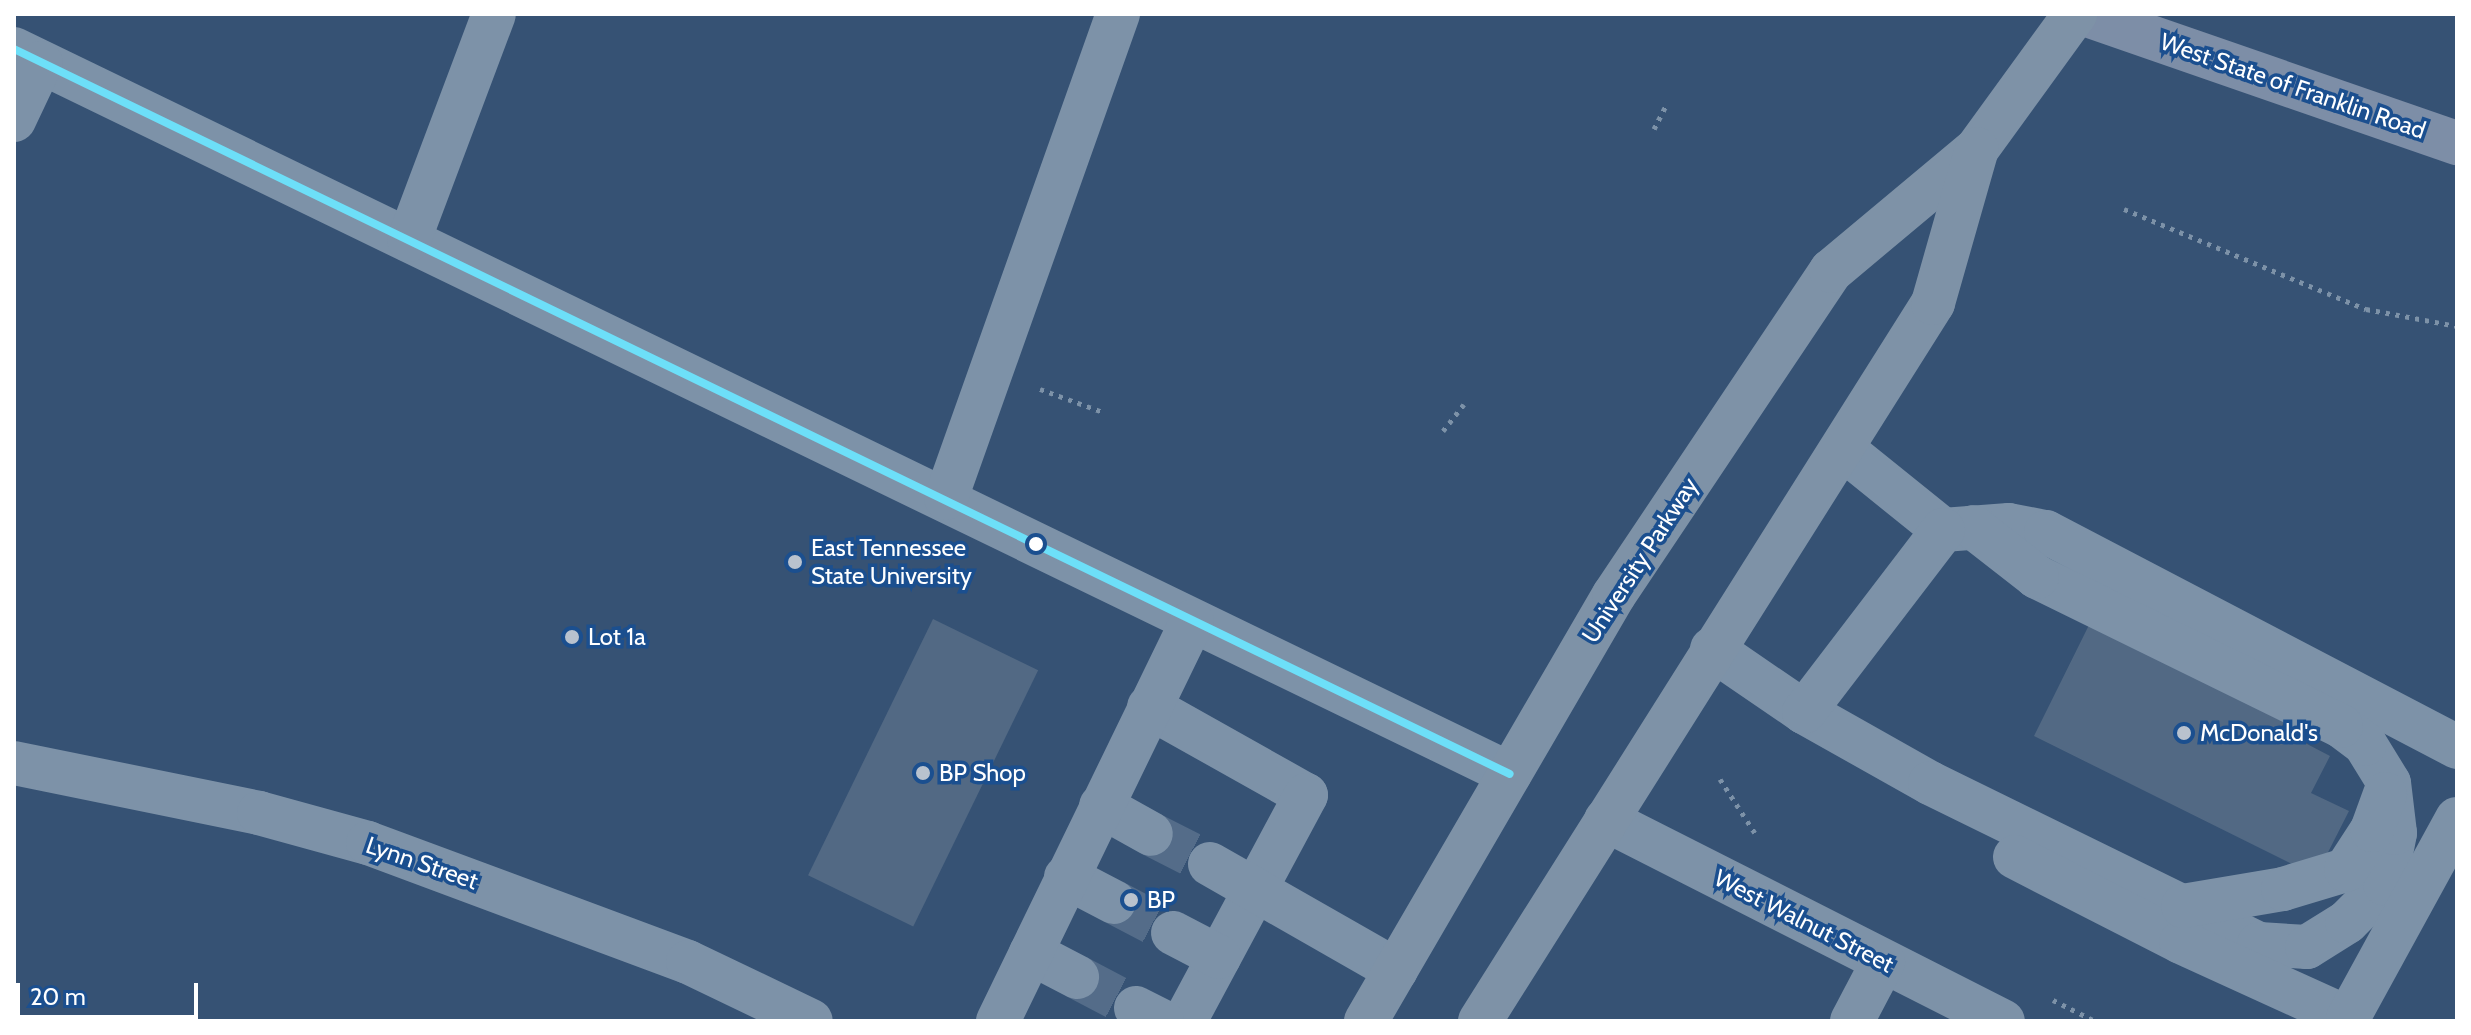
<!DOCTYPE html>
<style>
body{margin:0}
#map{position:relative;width:2471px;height:1035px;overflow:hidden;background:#365274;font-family:Cabin,sans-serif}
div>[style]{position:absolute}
.building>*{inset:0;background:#526984;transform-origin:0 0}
.minor-tunnel>*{height:44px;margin-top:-22px;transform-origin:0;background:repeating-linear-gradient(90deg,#546c89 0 44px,transparent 0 66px)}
.path>*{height:5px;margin-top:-2.5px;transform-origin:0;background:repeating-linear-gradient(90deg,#7d92a8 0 4px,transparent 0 10px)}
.minor>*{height:44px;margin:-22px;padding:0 22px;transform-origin:22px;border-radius:22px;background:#7d92a8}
.major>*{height:44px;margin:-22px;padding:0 22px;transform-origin:22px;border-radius:22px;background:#7d8ea7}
.highway>*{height:44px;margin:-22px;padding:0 22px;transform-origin:22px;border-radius:22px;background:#7e92a7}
.bus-1>*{height:8px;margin:-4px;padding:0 4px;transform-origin:4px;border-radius:4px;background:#6ddff8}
.dots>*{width:22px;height:22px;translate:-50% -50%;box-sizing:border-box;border:4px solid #1b4f8f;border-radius:50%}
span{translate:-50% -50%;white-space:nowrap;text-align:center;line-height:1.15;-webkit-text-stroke:7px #1b4f8f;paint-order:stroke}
.street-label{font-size:24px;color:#fff}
.poi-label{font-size:24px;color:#fff}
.left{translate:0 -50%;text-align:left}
.frame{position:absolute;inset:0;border:16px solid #fff;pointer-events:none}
.scale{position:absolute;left:16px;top:983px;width:182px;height:36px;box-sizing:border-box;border:4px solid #fff;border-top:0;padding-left:10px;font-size:24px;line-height:28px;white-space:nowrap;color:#fff;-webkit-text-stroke:6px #1b4f8f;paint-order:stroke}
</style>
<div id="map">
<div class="building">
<div style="left:933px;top:619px;width:117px;height:285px;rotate:26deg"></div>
<div style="clip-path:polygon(2090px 623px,2287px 716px,2280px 730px,2330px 756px,2311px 793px,2349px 811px,2316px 876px,2034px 736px)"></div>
</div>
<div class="minor-tunnel">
<div style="left:1151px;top:834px;width:66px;rotate:27deg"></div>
<div style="left:1114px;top:902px;width:67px;rotate:27.7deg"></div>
<div style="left:1077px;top:977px;width:67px;rotate:27.7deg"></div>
</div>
<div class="path">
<div style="left:1654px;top:129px;width:28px;rotate:-63deg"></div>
<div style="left:2124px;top:209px;width:262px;rotate:22.5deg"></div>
<div style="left:2366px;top:309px;width:93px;rotate:10.6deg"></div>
<div style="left:1040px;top:389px;width:67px;rotate:20.1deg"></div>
<div style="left:1443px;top:431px;width:34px;rotate:-52deg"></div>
<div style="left:1720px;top:779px;width:64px;rotate:57.1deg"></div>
<div style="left:2053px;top:1000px;width:47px;rotate:26.6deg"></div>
</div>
<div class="minor">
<div style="left:14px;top:49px;width:1662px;rotate:25.86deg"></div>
<div style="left:14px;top:120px;width:63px;rotate:-64.7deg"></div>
<div style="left:409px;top:240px;width:241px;rotate:-69.4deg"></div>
<div style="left:1844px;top:450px;width:127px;rotate:38.9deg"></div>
<div style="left:1943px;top:530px;width:66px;rotate:-4.3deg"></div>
<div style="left:2009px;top:525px;width:38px;rotate:11deg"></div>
<div style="left:2046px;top:532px;width:464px;rotate:27.6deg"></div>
<div style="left:946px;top:498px;width:514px;rotate:-70.44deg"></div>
<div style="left:1712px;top:649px;width:112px;rotate:34.4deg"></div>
<div style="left:1804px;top:712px;width:145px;rotate:29.4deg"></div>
<div style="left:1930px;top:783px;width:366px;rotate:26.1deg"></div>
<div style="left:2259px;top:944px;width:48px;rotate:3.6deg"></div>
<div style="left:2307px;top:947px;width:47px;rotate:-32deg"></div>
<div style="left:2347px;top:922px;width:54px;rotate:-45deg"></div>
<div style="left:2385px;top:884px;width:52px;rotate:-78.9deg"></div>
<div style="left:2395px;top:833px;width:50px;rotate:-96.8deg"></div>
<div style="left:2389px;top:783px;width:46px;rotate:-121.6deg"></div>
<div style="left:2365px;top:744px;width:30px;rotate:-143deg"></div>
<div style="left:2341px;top:726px;width:339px;rotate:-153.9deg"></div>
<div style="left:2037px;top:577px;width:81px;rotate:-142deg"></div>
<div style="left:1149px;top:707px;width:180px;rotate:29.3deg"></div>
<div style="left:1306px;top:795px;width:256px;rotate:118.2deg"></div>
<div style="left:1804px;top:712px;width:229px;rotate:-52.6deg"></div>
<div style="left:14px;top:763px;width:250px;rotate:11.5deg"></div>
<div style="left:259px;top:813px;width:113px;rotate:15.4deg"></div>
<div style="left:368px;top:843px;width:341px;rotate:20.4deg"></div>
<div style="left:688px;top:962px;width:136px;rotate:25.6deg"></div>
<div style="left:1101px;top:806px;width:57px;rotate:29.2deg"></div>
<div style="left:1606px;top:820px;width:445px;rotate:26.9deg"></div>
<div style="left:2015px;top:857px;width:186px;rotate:27.1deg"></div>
<div style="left:2181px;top:942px;width:183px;rotate:24.5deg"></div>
<div style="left:2348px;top:1018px;width:227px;rotate:-61.3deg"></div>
<div style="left:1210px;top:864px;width:214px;rotate:29.7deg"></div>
<div style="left:1066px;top:877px;width:54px;rotate:27.5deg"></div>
<div style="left:2183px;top:906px;width:101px;rotate:-9.6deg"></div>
<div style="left:2283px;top:889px;width:66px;rotate:-16.8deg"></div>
<div style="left:2346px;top:870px;width:48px;rotate:-57deg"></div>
<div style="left:2372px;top:830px;width:38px;rotate:-70deg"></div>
<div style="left:1173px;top:933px;width:52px;rotate:27.6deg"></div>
<div style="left:1031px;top:953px;width:52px;rotate:27.6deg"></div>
<div style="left:1136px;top:1008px;width:29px;rotate:27deg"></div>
<div style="left:998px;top:1021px;width:444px;rotate:-64.1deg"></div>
<div style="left:1852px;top:1021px;width:67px;rotate:-62.3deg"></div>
</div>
<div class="major">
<div style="left:2084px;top:14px;width:395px;rotate:19.1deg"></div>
</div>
<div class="highway">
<div style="left:1366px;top:1021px;width:493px;rotate:-59.8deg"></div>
<div style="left:1614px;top:595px;width:390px;rotate:-56.2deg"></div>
<div style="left:1831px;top:271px;width:190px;rotate:-39.9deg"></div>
<div style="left:1977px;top:149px;width:167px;rotate:-54deg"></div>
<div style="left:1480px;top:1021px;width:849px;rotate:-57.75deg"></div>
<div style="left:1933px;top:303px;width:160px;rotate:-74.1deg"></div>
</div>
<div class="bus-1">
<div style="left:14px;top:49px;width:1662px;rotate:25.86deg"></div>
</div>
<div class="dots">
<div style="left:1036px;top:544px;background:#fff"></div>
<div style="left:795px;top:562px;background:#b9c2ce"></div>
<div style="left:572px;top:637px;background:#b9c2ce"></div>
<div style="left:2184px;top:733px;background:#b9c2ce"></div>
<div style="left:923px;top:773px;background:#b9c2ce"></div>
<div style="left:1131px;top:900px;background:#b9c2ce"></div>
</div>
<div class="street-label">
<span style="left:2293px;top:86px;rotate:19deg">West State of Franklin Road</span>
<span style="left:1640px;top:560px;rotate:-57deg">University Parkway</span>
<span style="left:422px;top:863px;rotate:19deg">Lynn Street</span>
<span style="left:1804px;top:921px;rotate:27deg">West Walnut Street</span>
</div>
<div class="poi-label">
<span class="left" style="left:811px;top:562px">East Tennessee<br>State University</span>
<span class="left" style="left:588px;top:637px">Lot 1a</span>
<span class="left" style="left:2200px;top:733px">McDonald's</span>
<span class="left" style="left:939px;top:773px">BP Shop</span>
<span class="left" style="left:1147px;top:900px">BP</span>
</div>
<div class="frame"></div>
<div class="scale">20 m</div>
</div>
